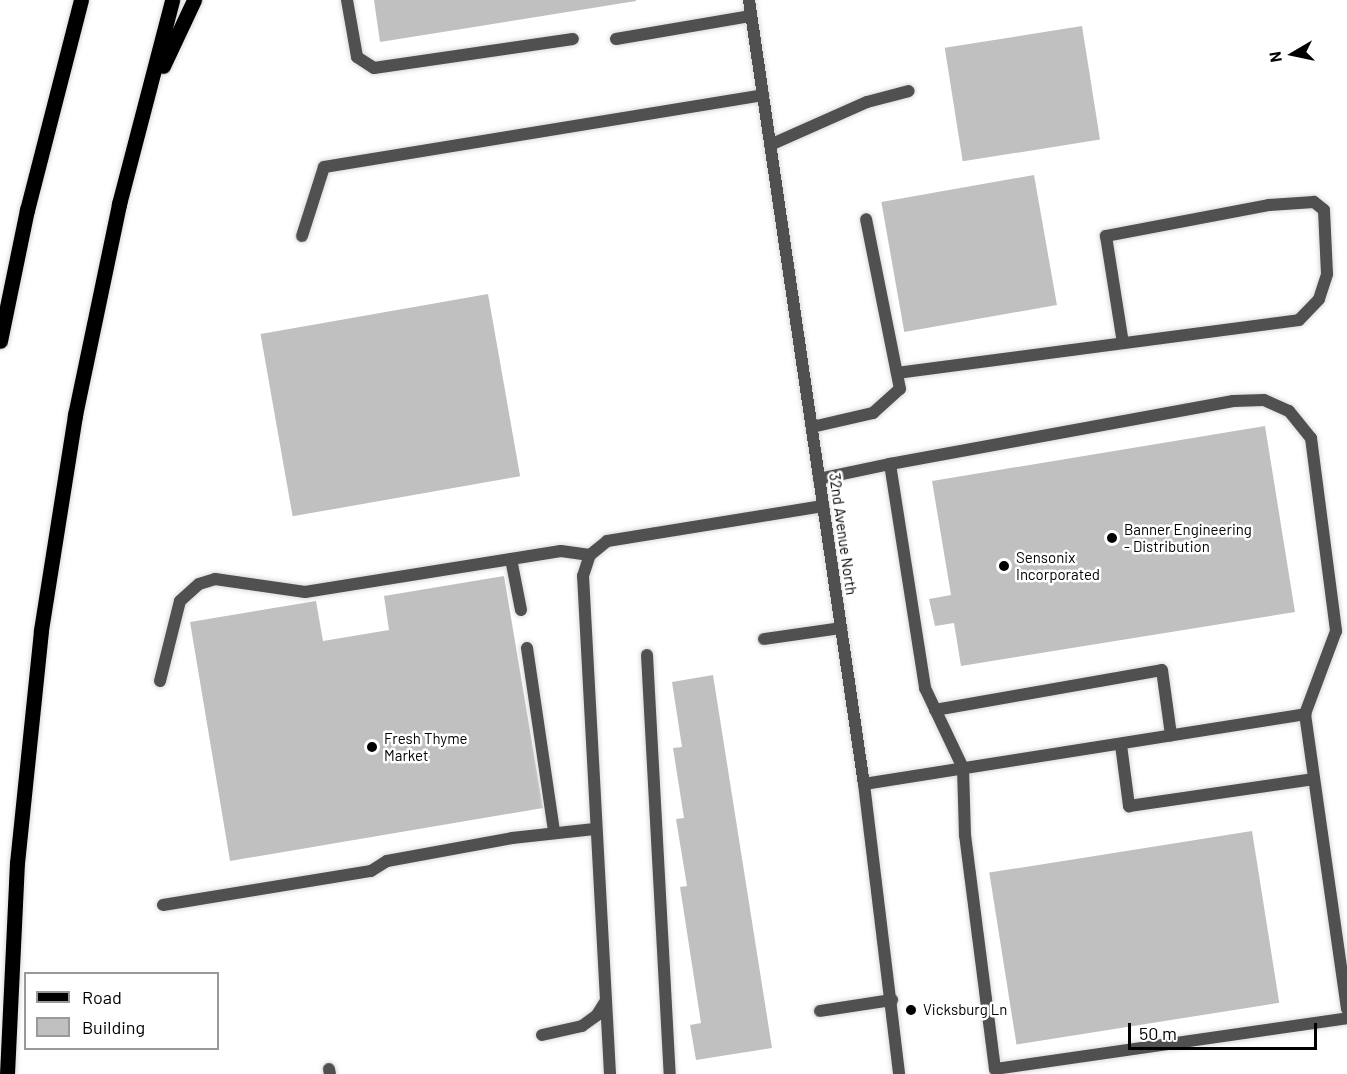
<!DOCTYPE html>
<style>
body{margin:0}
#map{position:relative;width:1347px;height:1074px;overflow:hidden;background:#fff;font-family:Barlow,sans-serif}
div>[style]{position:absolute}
.building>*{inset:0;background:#c0c0c0;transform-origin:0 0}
.roads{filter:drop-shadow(0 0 2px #dbdbdb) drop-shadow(0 0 2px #dbdbdb)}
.service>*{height:12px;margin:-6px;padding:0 6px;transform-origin:6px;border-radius:6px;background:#505050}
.minor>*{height:12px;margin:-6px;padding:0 6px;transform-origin:6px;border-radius:6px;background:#505050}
.primary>*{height:15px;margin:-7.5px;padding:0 7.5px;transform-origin:7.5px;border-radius:7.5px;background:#000}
.dots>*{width:16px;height:16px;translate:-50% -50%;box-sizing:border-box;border:3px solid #fff;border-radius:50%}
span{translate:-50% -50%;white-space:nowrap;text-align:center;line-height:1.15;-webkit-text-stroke:5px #fff;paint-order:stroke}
.poi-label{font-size:15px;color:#000}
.left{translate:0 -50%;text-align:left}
.street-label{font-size:15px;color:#000}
.legend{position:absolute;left:24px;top:972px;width:195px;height:78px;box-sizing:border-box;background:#fff;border:2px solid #999;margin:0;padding:8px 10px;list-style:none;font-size:18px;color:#000}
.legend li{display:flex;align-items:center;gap:12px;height:30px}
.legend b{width:30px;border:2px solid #999}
.north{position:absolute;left:1263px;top:24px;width:60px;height:60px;-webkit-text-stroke:4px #fff;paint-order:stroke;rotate:261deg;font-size:16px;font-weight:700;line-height:24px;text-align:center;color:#000}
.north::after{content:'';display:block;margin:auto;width:21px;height:27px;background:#000;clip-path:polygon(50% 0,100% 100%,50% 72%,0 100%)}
.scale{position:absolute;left:1128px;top:1023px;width:189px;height:27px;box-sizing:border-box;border:3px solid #000;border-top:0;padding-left:8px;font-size:18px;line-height:21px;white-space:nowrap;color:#000;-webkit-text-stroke:4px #fff;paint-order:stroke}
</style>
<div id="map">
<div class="building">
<div style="clip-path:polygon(374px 0,636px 0,636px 1px,380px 42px)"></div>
<div style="left:1082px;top:26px;width:115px;height:139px;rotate:81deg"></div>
<div style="left:1034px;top:175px;width:132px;height:155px;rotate:80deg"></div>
<div style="left:488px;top:294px;width:185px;height:231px;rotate:80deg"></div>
<div style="clip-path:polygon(1265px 426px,1295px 612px,961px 666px,954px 623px,935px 626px,929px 599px,951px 595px,932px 481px)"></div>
<div style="clip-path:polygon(504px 576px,543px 808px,230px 861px,190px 622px,316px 601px,323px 641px,389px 630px,384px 596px)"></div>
<div style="clip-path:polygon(713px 675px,772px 1048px,696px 1060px,690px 1025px,701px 1023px,680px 887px,687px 886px,676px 819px,684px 818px,673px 748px,682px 747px,672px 682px)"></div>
<div style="left:1252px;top:831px;width:174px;height:266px;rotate:81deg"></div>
</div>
<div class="roads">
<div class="service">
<div style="left:347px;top:0;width:58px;rotate:80deg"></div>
<div style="left:357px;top:57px;width:20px;rotate:33deg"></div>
<div style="left:374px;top:68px;width:201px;rotate:-8.3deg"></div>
<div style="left:616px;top:39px;width:137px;rotate:-9.7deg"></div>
<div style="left:770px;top:145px;width:106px;rotate:-23.9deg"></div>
<div style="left:867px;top:102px;width:43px;rotate:-14.7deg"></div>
<div style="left:302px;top:236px;width:72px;rotate:-72.3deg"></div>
<div style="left:324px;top:167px;width:445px;rotate:-9.3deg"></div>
<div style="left:897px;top:373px;width:405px;rotate:-7.5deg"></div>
<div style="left:1299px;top:320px;width:29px;rotate:-46deg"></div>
<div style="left:1319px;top:299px;width:26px;rotate:-72deg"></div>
<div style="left:1327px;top:274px;width:64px;rotate:-92.7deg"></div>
<div style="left:1324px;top:210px;width:13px;rotate:-141deg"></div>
<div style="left:1314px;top:202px;width:45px;rotate:176.2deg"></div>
<div style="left:1269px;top:205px;width:166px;rotate:169.2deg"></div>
<div style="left:1106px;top:236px;width:108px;rotate:81deg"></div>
<div style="left:812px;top:427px;width:63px;rotate:-12.9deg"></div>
<div style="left:873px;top:413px;width:36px;rotate:-42deg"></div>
<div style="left:900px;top:389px;width:173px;rotate:-101.3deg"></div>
<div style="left:890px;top:464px;width:349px;rotate:-10.4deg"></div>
<div style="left:1233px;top:401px;width:31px;rotate:-2deg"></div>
<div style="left:1264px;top:400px;width:27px;rotate:24deg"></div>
<div style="left:1289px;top:411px;width:35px;rotate:51deg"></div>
<div style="left:1311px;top:438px;width:195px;rotate:82.6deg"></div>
<div style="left:1336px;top:631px;width:89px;rotate:110.5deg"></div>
<div style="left:1305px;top:714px;width:298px;rotate:81.9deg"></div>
<div style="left:819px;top:479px;width:73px;rotate:-11.9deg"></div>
<div style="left:890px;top:464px;width:227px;rotate:81.1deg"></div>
<div style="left:925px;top:688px;width:89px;rotate:64.6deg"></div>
<div style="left:963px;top:768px;width:67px;rotate:88.3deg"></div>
<div style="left:965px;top:835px;width:236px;rotate:82.7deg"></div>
<div style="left:995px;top:1069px;width:356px;rotate:-8.2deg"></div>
<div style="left:511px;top:559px;width:52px;rotate:78.9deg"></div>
<div style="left:764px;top:639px;width:78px;rotate:-8.1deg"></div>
<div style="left:527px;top:648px;width:185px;rotate:81.6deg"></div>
<div style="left:647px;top:655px;width:420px;rotate:86.9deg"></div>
<div style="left:160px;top:681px;width:82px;rotate:-76deg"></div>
<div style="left:180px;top:601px;width:25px;rotate:-42deg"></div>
<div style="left:199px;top:584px;width:17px;rotate:-17deg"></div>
<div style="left:215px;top:579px;width:91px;rotate:8.2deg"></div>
<div style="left:305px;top:592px;width:259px;rotate:-9.1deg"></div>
<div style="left:561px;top:551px;width:29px;rotate:8deg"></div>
<div style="left:935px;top:710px;width:230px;rotate:-10deg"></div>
<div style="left:1162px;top:670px;width:66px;rotate:82.1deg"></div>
<div style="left:1121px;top:745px;width:62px;rotate:82.5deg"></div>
<div style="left:1129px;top:806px;width:187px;rotate:-8.3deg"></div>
<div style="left:864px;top:784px;width:447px;rotate:-9deg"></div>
<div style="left:163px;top:905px;width:211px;rotate:-9.3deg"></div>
<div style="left:371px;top:871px;width:19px;rotate:-32deg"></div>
<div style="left:387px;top:861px;width:127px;rotate:-10.4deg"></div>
<div style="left:512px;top:838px;width:83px;rotate:-6.2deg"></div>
<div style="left:820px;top:1011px;width:73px;rotate:-8.7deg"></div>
<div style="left:542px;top:1035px;width:41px;rotate:-12.7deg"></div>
<div style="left:582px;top:1026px;width:19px;rotate:-36deg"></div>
<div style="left:597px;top:1015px;width:15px;rotate:-58deg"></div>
<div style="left:329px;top:1069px;width:5px;rotate:79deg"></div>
<div style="left:610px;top:1074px;width:499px;rotate:-93.1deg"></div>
<div style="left:583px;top:576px;width:22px;rotate:-72deg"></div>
<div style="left:590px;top:555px;width:22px;rotate:-39deg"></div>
<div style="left:607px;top:541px;width:219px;rotate:-9.2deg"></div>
</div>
<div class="minor">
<div style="left:749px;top:0;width:792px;rotate:81.66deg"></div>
<div style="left:864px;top:784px;width:292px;rotate:83.1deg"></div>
</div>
<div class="primary">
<div style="left:163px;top:66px;width:73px;rotate:-64.8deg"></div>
<div style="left:0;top:341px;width:134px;rotate:-78.4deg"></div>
<div style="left:27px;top:210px;width:217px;rotate:-75.6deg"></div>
<div style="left:7px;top:1074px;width:211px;rotate:-87.3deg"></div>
<div style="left:17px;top:863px;width:234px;rotate:-84.1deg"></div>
<div style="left:41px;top:630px;width:218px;rotate:-81deg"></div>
<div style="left:75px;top:415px;width:216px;rotate:-78.2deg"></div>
<div style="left:119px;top:204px;width:211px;rotate:-75.4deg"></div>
</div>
</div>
<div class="dots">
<div style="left:1112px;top:538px;background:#000"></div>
<div style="left:1004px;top:566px;background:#000"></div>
<div style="left:372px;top:747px;background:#000"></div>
<div style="left:911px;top:1010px;background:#000"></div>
</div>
<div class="poi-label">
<span class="left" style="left:1124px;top:538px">Banner Engineering<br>- Distribution</span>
<span class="left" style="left:1016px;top:566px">Sensonix<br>Incorporated</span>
<span class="left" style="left:384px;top:747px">Fresh Thyme<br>Market</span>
<span class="left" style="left:923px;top:1010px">Vicksburg Ln</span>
</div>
<div class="street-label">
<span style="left:843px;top:534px;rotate:82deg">32nd Avenue North</span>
</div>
<ul class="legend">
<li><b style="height:8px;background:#000"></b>Road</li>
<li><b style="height:16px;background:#c0c0c0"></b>Building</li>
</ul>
<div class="north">N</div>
<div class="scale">50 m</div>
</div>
